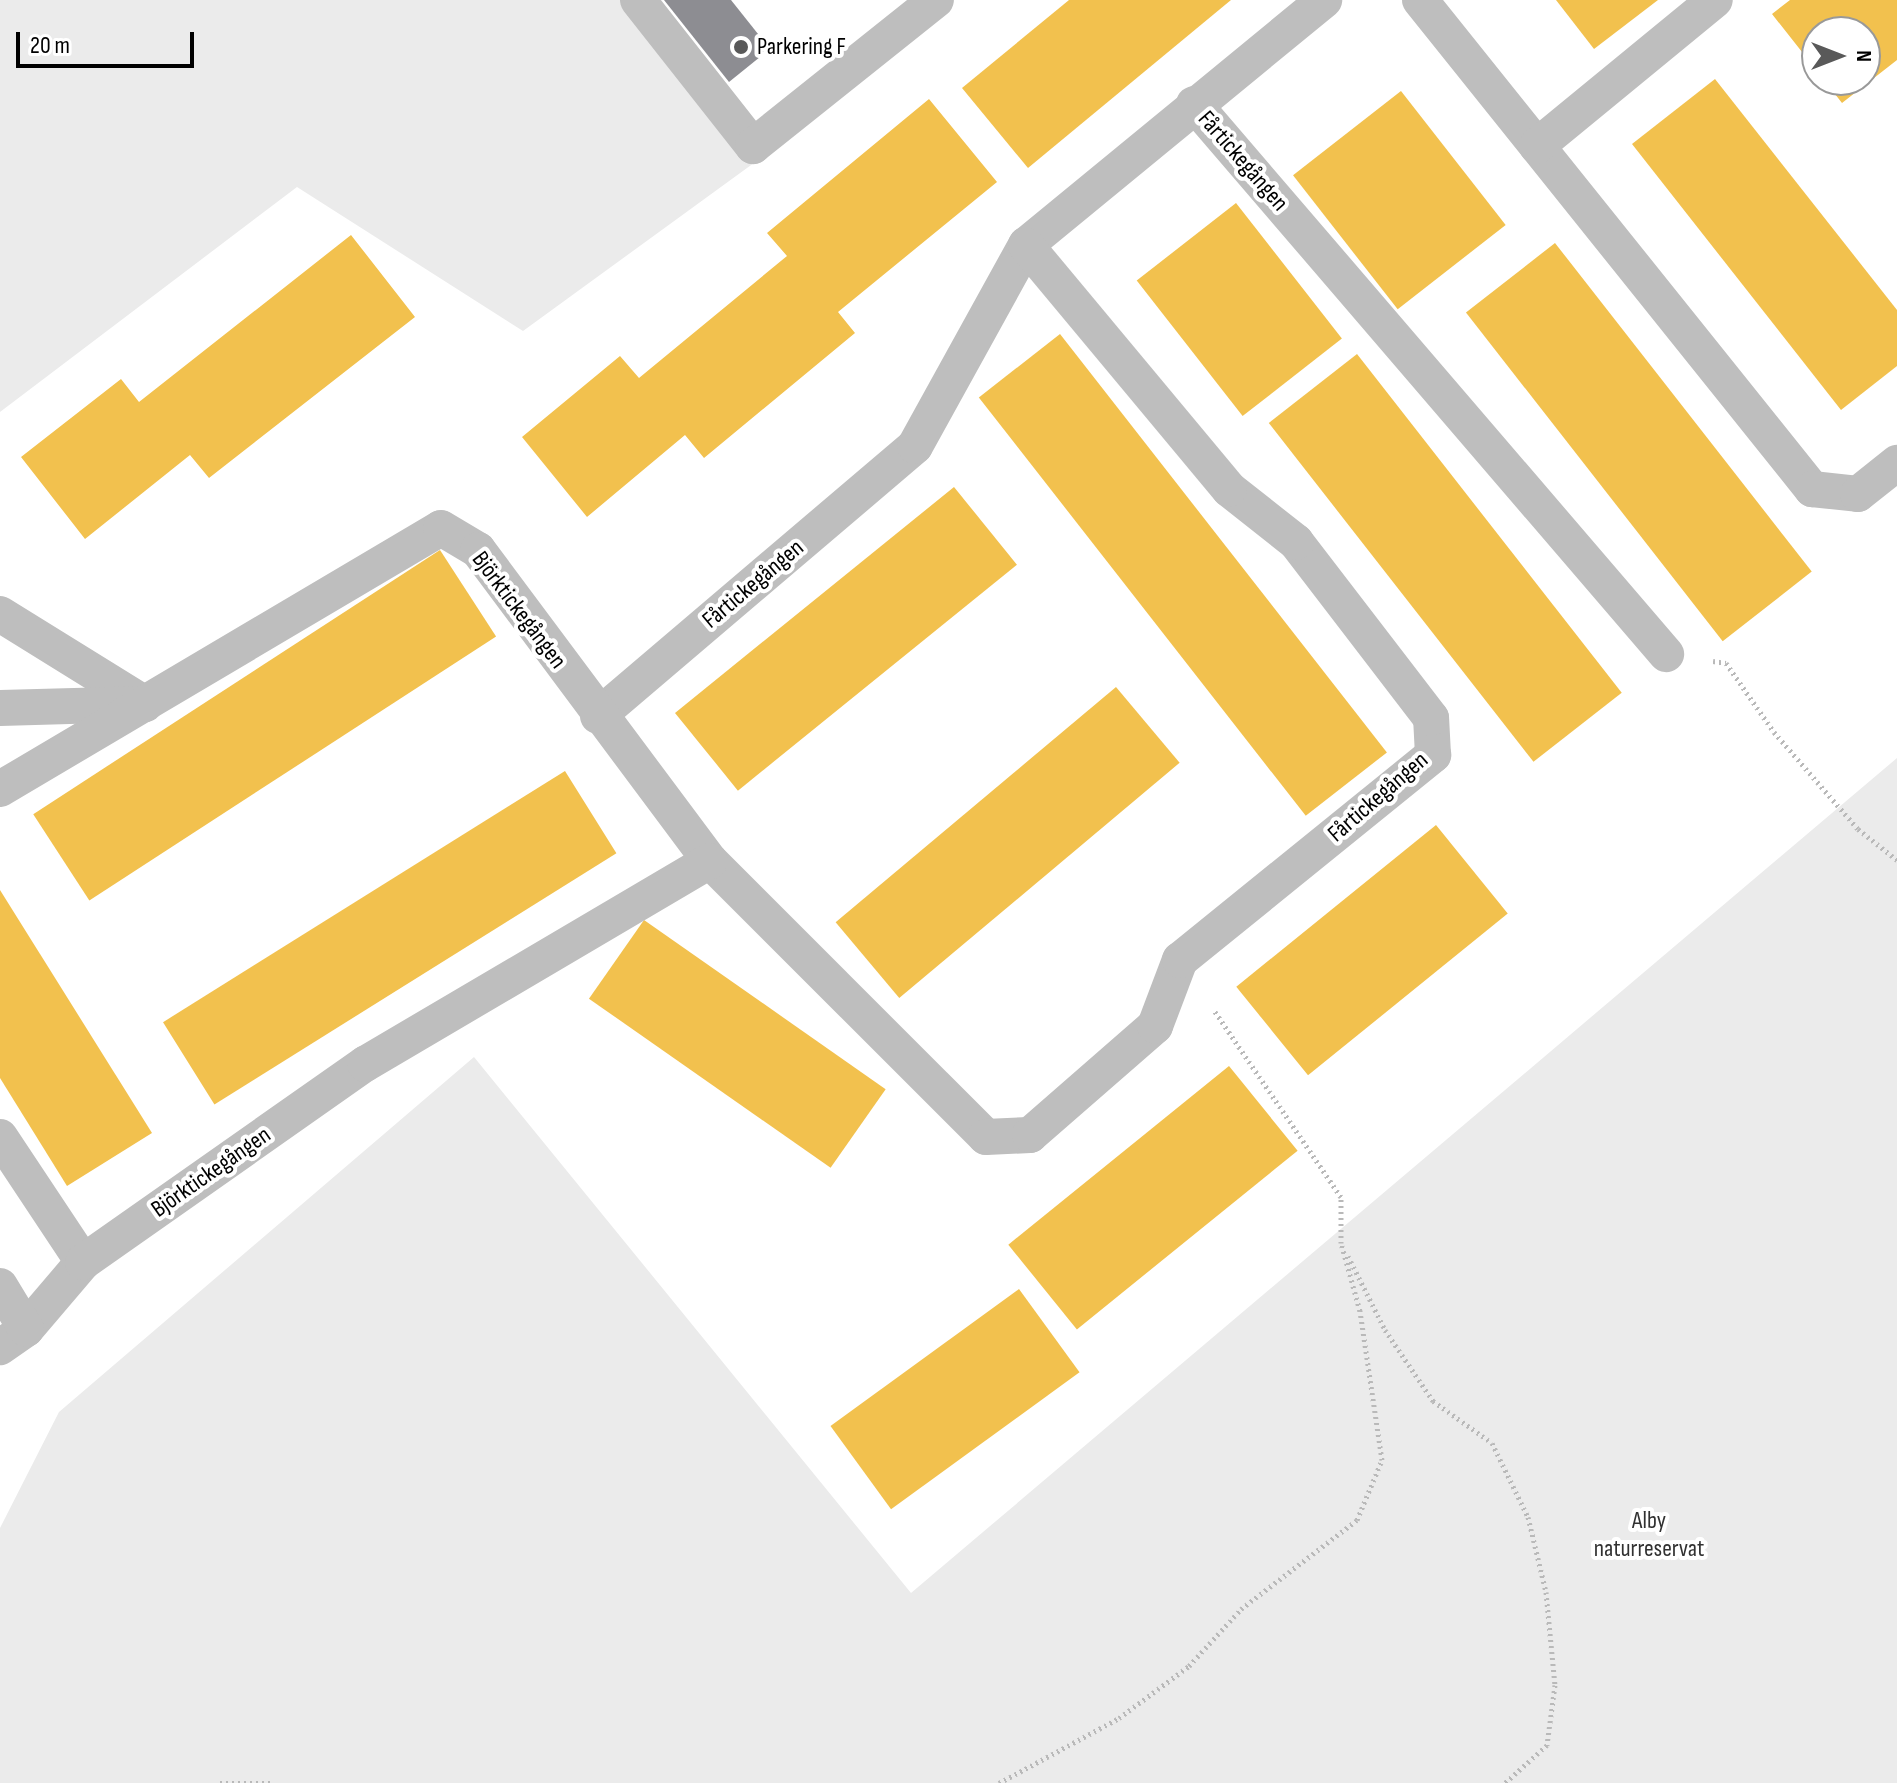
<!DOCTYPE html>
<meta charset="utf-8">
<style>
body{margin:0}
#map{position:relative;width:1897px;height:1783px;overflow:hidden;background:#fff;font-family:"Sofia Sans Condensed",sans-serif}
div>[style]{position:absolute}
.green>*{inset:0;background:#ebebeb}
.homes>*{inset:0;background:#f2c14e;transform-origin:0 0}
.industry>*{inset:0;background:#8d8d92}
.path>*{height:5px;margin-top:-2.5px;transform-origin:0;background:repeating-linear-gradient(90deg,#b9b9b9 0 2px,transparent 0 6px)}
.lane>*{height:36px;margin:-18px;padding:0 18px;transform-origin:18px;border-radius:18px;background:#bebebe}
.dots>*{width:22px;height:22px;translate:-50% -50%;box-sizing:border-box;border:4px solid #fff;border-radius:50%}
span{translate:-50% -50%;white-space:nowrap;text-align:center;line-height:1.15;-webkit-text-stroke:8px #fff;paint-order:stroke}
.poi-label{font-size:24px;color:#000}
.left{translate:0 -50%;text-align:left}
.street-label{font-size:24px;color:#000}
.park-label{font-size:24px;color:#313131}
.north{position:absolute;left:1801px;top:16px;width:80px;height:80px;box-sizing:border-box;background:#fff;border:2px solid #999;border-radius:50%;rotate:90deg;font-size:22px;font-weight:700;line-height:32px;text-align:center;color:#000}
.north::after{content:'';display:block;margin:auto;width:28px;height:36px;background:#595959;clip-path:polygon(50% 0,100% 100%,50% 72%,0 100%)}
.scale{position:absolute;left:16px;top:32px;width:178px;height:36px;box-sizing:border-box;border:4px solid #000;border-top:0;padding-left:10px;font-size:24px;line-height:28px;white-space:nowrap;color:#000;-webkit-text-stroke:6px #fff;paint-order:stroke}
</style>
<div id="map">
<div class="green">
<div style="clip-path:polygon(0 0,627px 0,758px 160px,523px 331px,297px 187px,0 412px)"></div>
<div style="clip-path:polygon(1897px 758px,1897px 1783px,0 1783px,0 1528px,59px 1412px,474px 1057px,911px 1593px)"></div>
</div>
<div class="homes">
<div style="clip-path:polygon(1069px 0,1231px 0,1028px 168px,962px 88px)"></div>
<div style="clip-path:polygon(1556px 0,1658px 0,1594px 49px)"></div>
<div style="clip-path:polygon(1790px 0,1897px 0,1897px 60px,1842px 103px,1824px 80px,1865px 80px,1865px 32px,1817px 32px,1817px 71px,1772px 14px)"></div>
<div style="clip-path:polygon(1715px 79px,1897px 310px,1897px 366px,1841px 410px,1632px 144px)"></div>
<div style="left:1401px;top:91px;width:170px;height:137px;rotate:52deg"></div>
<div style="clip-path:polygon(929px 99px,997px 182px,838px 312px,855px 333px,704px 458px,685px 435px,587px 517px,522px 437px,620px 356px,639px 378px,787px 256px,767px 233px)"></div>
<div style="left:1236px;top:203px;width:172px;height:126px;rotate:52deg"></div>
<div style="clip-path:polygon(351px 235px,415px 317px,209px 478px,190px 455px,85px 539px,21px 457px,121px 379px,139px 402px)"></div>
<div style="left:1555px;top:243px;width:417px;height:113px;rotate:52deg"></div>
<div style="left:1060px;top:334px;width:531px;height:103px;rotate:52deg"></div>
<div style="left:1357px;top:354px;width:430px;height:112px;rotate:52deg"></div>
<div style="left:954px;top:487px;width:100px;height:359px;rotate:51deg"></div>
<div style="left:440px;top:550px;width:103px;height:485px;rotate:57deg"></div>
<div style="left:1116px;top:687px;width:99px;height:366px;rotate:50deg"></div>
<div style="left:565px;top:771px;width:97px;height:474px;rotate:58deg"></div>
<div style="left:1436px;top:825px;width:114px;height:257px;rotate:51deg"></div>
<div style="clip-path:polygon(0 890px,152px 1133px,67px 1186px,0 1078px)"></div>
<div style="left:644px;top:920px;width:295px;height:96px;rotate:35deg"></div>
<div style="left:1229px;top:1066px;width:109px;height:284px;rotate:51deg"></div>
<div style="left:1019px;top:1289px;width:103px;height:233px;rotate:54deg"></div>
</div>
<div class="industry">
<div style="clip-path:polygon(664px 0,731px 0,770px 49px,729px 82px)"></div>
</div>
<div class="path">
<div style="left:1713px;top:661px;width:13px;rotate:9deg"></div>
<div style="left:1726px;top:663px;width:84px;rotate:55.2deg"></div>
<div style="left:1774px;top:732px;width:128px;rotate:49.1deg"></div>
<div style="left:1858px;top:829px;width:50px;rotate:38.5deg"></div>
<div style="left:1348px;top:1256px;width:83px;rotate:63.4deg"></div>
<div style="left:1385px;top:1330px;width:86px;rotate:55.9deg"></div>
<div style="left:1433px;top:1401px;width:72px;rotate:35.4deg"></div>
<div style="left:1492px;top:1443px;width:82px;rotate:64.1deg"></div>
<div style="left:1528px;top:1517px;width:77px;rotate:76.5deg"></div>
<div style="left:1546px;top:1592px;width:93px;rotate:84.5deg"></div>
<div style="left:1555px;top:1685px;width:61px;rotate:97.6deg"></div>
<div style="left:1547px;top:1745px;width:57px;rotate:137.9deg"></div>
<div style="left:220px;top:1783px;width:54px"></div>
<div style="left:999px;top:1783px;width:136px;rotate:-28.4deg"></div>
<div style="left:1119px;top:1718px;width:87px;rotate:-36.6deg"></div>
<div style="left:1189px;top:1666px;width:77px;rotate:-47.6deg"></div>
<div style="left:1241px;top:1609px;width:146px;rotate:-37.5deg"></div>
<div style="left:1357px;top:1520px;width:65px;rotate:-67.4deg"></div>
<div style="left:1382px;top:1460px;width:151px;rotate:-98.4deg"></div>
<div style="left:1360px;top:1311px;width:71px;rotate:-105.6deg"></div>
<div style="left:1341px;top:1243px;width:46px;rotate:-90deg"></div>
<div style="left:1341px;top:1197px;width:226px;rotate:-124.2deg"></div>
</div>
<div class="lane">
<div style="left:638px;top:0;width:186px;rotate:51.8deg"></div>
<div style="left:753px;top:146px;width:234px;rotate:-38.6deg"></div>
<div style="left:1420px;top:0;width:627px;rotate:51.28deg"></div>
<div style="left:1812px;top:489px;width:46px;rotate:6.2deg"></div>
<div style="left:1858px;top:494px;width:50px;rotate:-38.5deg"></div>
<div style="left:1194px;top:104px;width:725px;rotate:49.36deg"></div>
<div style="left:1537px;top:146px;width:230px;rotate:-39.4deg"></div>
<div style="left:0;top:614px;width:171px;rotate:31.8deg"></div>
<div style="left:0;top:708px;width:139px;rotate:-1.6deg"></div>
<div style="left:598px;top:716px;width:416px;rotate:-40.4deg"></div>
<div style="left:915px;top:446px;width:230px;rotate:-61.1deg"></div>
<div style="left:1026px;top:245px;width:386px;rotate:-39.4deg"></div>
<div style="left:0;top:789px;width:512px;rotate:-30.62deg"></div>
<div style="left:441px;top:528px;width:43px;rotate:30.7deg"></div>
<div style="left:478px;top:550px;width:388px;rotate:53.3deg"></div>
<div style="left:710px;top:861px;width:390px;rotate:45deg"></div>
<div style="left:986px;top:1137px;width:44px;rotate:-2.6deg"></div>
<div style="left:1030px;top:1135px;width:166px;rotate:-41.1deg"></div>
<div style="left:1155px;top:1026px;width:71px;rotate:-69.3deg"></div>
<div style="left:1180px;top:960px;width:326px;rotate:-39deg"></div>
<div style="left:1433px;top:755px;width:37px;rotate:-93deg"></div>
<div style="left:1431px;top:718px;width:222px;rotate:-127.5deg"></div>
<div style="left:1296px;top:542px;width:85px;rotate:-141.7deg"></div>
<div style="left:1229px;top:489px;width:317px;rotate:-129.8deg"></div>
<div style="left:0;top:1137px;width:150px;rotate:56.4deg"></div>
<div style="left:83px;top:1262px;width:88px;rotate:130.4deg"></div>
<div style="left:26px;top:1329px;width:32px;rotate:145deg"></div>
<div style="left:83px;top:1262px;width:345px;rotate:-35.1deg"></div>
<div style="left:365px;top:1064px;width:400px;rotate:-30.5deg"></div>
<div style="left:0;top:1286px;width:50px;rotate:58.8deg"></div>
</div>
<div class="dots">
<div style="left:741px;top:47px;background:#595959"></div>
</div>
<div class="poi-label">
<span class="left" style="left:757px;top:47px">Parkering F</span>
</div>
<div class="street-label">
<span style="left:1243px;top:161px;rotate:49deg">Fårtickegången</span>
<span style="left:753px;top:584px;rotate:-40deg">Fårtickegången</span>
<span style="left:519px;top:610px;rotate:53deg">Björktickegången</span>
<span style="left:1378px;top:797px;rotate:-41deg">Fårtickegången</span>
<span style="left:211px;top:1172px;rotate:-35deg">Björktickegången</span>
</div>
<div class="park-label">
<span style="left:1649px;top:1535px">Alby<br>naturreservat</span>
</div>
<div class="north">N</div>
<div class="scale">20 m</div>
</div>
